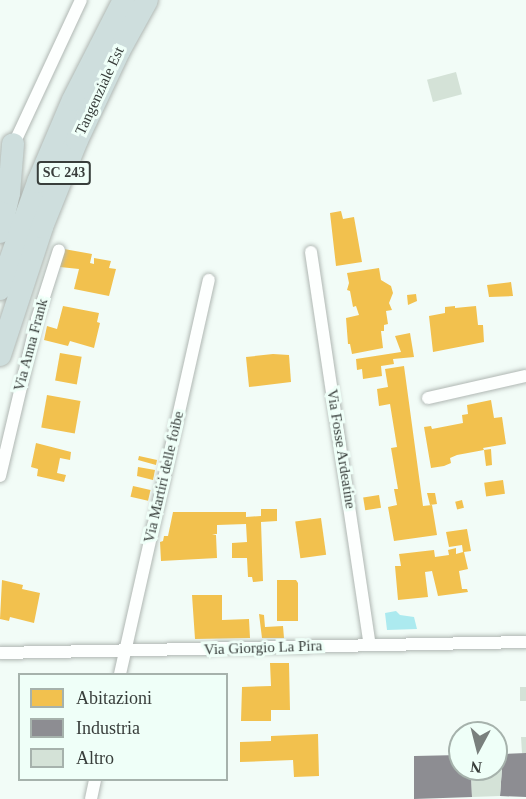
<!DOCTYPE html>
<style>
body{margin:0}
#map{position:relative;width:526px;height:799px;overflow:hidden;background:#f2fcf7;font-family:"Times New Roman",serif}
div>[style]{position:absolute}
.water>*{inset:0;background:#aceaef}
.homes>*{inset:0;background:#f2c14e;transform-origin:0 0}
.industry>*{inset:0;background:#8d8d92}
.building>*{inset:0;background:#d4e2d7;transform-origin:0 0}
.roads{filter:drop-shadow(0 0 2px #b0b7b3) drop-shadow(0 0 2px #b0b7b3)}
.street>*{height:12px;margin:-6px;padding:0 6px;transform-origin:6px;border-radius:6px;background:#fdfffe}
.highway>*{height:22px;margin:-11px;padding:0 11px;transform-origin:11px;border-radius:11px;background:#cededd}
span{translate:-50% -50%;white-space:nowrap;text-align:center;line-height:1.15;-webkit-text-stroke:6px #effff8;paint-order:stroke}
.shield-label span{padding:2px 4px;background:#effff8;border:2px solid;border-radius:4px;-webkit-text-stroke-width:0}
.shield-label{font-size:14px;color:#383e3b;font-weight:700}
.street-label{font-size:15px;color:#383e3b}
.legend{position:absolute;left:18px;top:673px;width:210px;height:108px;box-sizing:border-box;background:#effff8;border:2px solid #a6b2ac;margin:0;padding:8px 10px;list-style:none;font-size:18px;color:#383e3b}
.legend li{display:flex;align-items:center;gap:12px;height:30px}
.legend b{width:30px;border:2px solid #a6b2ac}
.north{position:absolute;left:448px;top:721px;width:60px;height:60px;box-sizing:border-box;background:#effff8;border:2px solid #a6b2ac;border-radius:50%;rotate:187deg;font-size:16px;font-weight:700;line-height:24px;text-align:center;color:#383e3b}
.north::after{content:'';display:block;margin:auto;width:21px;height:27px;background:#79807d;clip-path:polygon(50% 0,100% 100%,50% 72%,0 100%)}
</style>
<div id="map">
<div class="water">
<div style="clip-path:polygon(396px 611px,400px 615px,414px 617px,417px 629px,387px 630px,385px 613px)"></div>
</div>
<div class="homes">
<div style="clip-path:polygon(341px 211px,343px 219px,354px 217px,362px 262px,336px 266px,330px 213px)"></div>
<div style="clip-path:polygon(64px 249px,92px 254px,90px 263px,94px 264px,94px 258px,111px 261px,109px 268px,116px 269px,109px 296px,74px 289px,79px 269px,60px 267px)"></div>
<div style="clip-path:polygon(379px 268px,381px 280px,391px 286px,393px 293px,389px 303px,392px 310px,386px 311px,388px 324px,384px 325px,384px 331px,381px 331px,383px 348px,352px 354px,350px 344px,348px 344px,346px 318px,359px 315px,356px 306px,353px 307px,350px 291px,347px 290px,349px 283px,347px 273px)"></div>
<div style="clip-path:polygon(511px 282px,513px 296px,489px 297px,487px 285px)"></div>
<div style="clip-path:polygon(416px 294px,417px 301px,408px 305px,407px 295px)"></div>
<div style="clip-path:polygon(63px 306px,99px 313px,97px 322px,100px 323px,94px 348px,70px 341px,68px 346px,44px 340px,47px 326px,57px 329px)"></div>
<div style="clip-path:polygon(455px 306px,455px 308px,476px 306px,478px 325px,483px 325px,484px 342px,433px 352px,429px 316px,445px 313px,445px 307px)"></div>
<div style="clip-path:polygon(410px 333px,414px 357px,393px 359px,394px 364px,381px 366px,382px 376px,363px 379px,362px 369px,357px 370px,356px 359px,401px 352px,395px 336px)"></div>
<div style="left:60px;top:353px;width:22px;height:28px;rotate:10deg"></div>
<div style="clip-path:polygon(273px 354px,289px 355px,291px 382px,249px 387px,246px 357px)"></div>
<div style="clip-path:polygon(404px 366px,423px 506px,432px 505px,437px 535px,394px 541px,388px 507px,397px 505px,394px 489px,398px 489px,391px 448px,397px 447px,390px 404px,379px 406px,377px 389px,388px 387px,385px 369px)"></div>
<div style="left:47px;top:395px;width:34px;height:33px;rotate:10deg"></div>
<div style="clip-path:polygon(491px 400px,494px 418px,502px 417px,506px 444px,483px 448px,484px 450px,491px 449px,492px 465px,486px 466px,484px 450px,457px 455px,450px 458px,451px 463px,444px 466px,431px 468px,424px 427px,431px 426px,432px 429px,463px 423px,462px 415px,468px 414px,467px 405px)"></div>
<div style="clip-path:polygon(36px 443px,71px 452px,70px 460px,60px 458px,57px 473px,66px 475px,64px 482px,37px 476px,38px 469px,31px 467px)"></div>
<div style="clip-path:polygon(139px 456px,157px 460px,156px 465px,138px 460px)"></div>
<div style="clip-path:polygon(138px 467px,155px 470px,153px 480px,137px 476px)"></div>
<div style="left:503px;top:480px;width:14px;height:19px;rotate:82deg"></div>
<div style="left:133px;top:486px;width:18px;height:11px;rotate:13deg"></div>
<div style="clip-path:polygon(427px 493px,435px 493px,437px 504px,430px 505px)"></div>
<div style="left:379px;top:495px;width:13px;height:16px;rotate:81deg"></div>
<div style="left:462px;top:500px;width:8px;height:7px;rotate:76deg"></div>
<div style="clip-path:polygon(261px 509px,277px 509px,277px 521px,261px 522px,263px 581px,253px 582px,252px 577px,248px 577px,247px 558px,232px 558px,232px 543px,247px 542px,246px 524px,217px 525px,217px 534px,212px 534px,216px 535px,217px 558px,161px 561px,160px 542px,163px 541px,164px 536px,168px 536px,173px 512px,246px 512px,246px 517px,261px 516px)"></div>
<div style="left:321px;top:518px;width:37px;height:26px;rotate:82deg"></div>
<div style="clip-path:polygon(467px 529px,471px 551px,464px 552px,468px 569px,459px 571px,462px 589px,467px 589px,468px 592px,438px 596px,432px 571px,425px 572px,428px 597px,398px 600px,395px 566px,401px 566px,399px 554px,434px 550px,435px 557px,449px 555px,448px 550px,456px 548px,456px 554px,463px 552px,462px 545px,449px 547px,446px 532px)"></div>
<div style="clip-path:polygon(2px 580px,23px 585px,22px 589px,40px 593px,34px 623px,10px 617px,9px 621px,0 619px)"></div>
<div style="clip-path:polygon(277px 580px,296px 580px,298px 583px,298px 621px,277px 621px)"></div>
<div style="clip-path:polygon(192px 595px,222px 595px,222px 620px,249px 619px,250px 638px,195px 639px)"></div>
<div style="clip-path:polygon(259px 614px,264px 615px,265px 627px,283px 626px,284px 638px,262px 638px)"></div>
<div style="clip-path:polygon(270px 663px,289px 663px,290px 710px,271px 710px,271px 721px,241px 721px,242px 687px,271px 686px)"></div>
<div style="clip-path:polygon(318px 734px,319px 776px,294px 777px,293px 760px,240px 762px,240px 742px,271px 741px,271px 736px)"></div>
</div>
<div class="industry">
<div style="clip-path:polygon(526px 753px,526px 797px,500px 796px,503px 754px)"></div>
<div style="clip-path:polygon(460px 755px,460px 769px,471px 769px,472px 797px,414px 799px,414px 756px)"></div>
</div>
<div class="building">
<div style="left:456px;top:72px;width:23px;height:30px;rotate:75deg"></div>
<div style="left:526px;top:687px;width:14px;height:6px;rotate:90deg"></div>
<div style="clip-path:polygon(521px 737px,526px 737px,526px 753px,522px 753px)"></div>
<div style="clip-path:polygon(496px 754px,503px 754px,500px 796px,472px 797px,471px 769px,496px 769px)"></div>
</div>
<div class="roads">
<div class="street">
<div style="left:12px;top:148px;width:163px;rotate:-65deg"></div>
<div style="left:311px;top:252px;width:397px;rotate:81.5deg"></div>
<div style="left:428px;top:398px;width:100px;rotate:-12.7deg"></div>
<div style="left:0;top:476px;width:161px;rotate:-76.7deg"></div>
<div style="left:37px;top:319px;width:72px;rotate:-72.3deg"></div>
<div style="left:0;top:653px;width:526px;rotate:-1.2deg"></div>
<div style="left:120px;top:674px;width:404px;rotate:-77.3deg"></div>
<div style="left:91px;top:799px;width:19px;rotate:-78deg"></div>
</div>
<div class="highway">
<div style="left:0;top:232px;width:40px;rotate:-77deg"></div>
<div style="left:9px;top:193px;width:49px;rotate:-85.3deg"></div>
<div style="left:0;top:289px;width:114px;rotate:-70.4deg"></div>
<div style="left:38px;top:182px;width:89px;rotate:-66.9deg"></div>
<div style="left:73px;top:100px;width:112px;rotate:-63deg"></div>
<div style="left:0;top:355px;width:135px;rotate:-71.8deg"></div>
<div style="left:42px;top:227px;width:94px;rotate:-68.1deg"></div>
<div style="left:77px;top:140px;width:98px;rotate:-64.7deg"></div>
<div style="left:119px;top:51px;width:58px;rotate:-61.2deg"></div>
</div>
</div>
<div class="shield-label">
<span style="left:64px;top:173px">SC 243</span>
</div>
<div class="street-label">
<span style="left:100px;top:91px;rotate:-65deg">Tangenziale Est</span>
<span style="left:31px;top:345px;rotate:-75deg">Via Anna Frank</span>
<span style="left:341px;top:449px;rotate:81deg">Via Fosse Ardeatine</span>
<span style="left:164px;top:477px;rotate:-77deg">Via Martiri delle foibe</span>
<span style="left:263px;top:648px;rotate:-2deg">Via Giorgio La Pira</span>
</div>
<ul class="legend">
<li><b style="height:16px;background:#f2c14e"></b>Abitazioni</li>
<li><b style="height:16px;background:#8d8d92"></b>Industria</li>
<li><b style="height:16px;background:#d4e2d7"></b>Altro</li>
</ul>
<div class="north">N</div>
</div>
